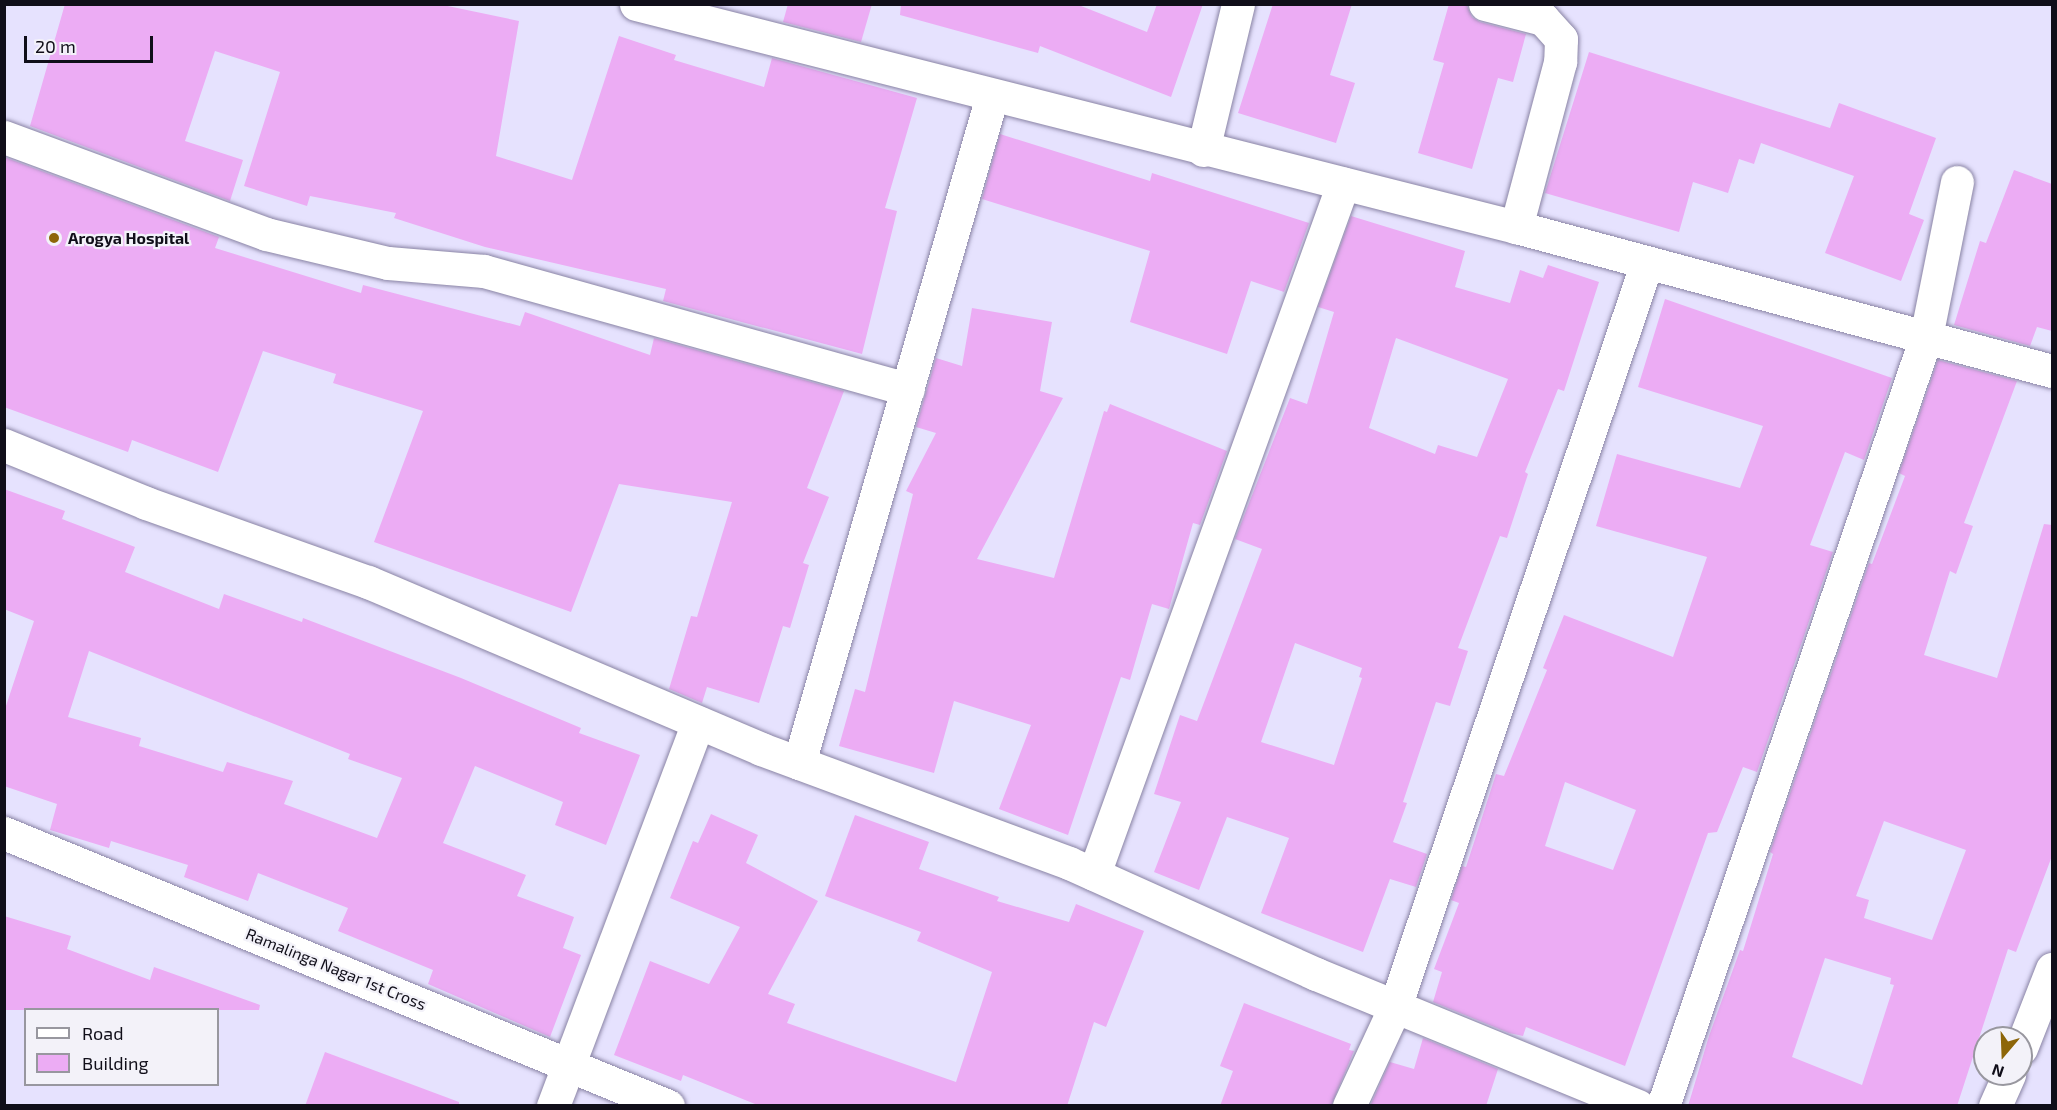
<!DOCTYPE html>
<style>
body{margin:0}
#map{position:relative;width:2057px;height:1110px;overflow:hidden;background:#e6e2fe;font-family:"Exo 2",sans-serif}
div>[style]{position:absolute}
.building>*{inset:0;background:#ecacf4}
.roads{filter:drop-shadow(0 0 2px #8983a4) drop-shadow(0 0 2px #8983a4)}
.minor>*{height:33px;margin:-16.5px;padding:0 16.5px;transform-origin:16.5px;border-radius:16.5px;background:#fff}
.dots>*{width:16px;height:16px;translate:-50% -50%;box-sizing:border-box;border:3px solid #f3f2f9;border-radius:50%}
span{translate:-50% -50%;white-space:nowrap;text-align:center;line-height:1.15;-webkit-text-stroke:4.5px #f3f2f9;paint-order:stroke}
.poi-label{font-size:16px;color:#100e19;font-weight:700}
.left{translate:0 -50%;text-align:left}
.street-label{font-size:16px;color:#100e19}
.frame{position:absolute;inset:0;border:6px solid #100e19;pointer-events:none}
.legend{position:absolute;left:24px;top:1008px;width:195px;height:78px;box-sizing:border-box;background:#f3f2f9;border:2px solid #98979f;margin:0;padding:8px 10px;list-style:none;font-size:18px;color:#100e19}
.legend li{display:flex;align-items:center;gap:12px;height:30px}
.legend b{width:30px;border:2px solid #98979f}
.north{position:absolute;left:1973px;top:1026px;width:60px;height:60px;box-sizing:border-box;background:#f3f2f9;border:2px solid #98979f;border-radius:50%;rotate:199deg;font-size:16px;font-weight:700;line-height:24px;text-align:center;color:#100e19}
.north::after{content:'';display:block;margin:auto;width:21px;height:27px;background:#8d6609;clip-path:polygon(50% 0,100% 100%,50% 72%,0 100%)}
.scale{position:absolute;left:24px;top:36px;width:129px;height:27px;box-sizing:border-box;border:3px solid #100e19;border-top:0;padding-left:8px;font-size:18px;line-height:21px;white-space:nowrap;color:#100e19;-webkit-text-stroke:4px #f3f2f9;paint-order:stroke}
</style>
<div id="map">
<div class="building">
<div style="clip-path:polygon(65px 4px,438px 4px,519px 21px,496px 156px,572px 180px,619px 36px,676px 55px,674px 60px,764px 87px,772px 58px,917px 98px,885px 208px,897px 211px,862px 354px,663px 301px,666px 289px,485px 247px,394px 218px,396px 213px,310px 196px,307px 206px,244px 186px,280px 72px,215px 51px,185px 141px,243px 160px,230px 201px,30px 126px)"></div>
<div style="clip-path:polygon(788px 4px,872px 4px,861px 42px,783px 22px)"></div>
<div style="clip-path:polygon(901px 4px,1076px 4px,1147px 32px,1157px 4px,1203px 4px,1171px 97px,1040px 46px,1038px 53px,900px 15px)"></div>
<div style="clip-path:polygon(1273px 4px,1352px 4px,1330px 75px,1355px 83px,1336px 143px,1238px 113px)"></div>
<div style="clip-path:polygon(1449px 4px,1467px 6px,1472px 17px,1480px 22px,1526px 34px,1513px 82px,1498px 78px,1472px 169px,1418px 153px,1444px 63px,1433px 60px)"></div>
<div style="clip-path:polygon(1589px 52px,1830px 128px,1839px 103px,1936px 138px,1909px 214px,1924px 220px,1901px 281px,1825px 253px,1854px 176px,1761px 143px,1754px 164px,1739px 159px,1728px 193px,1693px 182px,1679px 232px,1545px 193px)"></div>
<div style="clip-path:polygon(1000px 134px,1150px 181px,1152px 173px,1309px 223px,1284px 292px,1251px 281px,1227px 354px,1130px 322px,1150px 251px,982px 199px)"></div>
<div style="clip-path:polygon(4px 157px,219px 237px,215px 248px,361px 293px,363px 285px,520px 326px,525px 312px,650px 355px,654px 338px,844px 391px,807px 488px,829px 497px,803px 563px,809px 565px,790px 628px,783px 626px,759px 703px,707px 687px,702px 703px,669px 689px,691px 616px,697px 617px,732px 502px,619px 484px,571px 612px,374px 542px,423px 411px,333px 383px,336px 374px,263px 351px,218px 472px,132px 440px,128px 452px,4px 407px)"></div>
<div style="clip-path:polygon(2014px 170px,2052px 184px,2052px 331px,2037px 327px,2030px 346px,1954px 325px,1980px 241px,1986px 243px)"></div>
<div style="clip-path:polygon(evenodd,1351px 216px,1465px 251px,1455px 287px,1510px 303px,1520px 270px,1543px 278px,1548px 265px,1599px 282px,1564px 391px,1558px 389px,1525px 472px,1528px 474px,1507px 538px,1500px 536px,1458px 648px,1468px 651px,1450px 706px,1436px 702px,1403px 802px,1407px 803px,1393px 842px,1427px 854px,1416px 887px,1390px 879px,1363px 952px,1261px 913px,1289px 838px,1227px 817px,1199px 890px,1154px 872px,1181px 802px,1154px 794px,1180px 715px,1197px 721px,1262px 549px,1235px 539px,1290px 398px,1307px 404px,1334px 312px,1318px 307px,1351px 216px,1396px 338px,1508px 379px,1477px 457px,1438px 445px,1435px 454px,1369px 428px,1396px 338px,1351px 216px,1295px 643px,1362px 668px,1359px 677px,1362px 678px,1334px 765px,1261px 742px,1295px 643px)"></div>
<div style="clip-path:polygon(evenodd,1665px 299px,1892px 378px,1864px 460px,1845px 452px,1810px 545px,1833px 552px,1757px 772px,1743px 767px,1717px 832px,1708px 833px,1625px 1066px,1526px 1027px,1523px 1036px,1509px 1033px,1433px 1002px,1442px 972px,1434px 969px,1459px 903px,1451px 900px,1462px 866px,1466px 867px,1496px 774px,1504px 776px,1547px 670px,1543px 668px,1564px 615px,1673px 657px,1707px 557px,1596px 526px,1617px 454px,1740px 488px,1763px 426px,1638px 387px,1665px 299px,1565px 782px,1636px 810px,1613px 870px,1545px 846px,1565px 782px)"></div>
<div style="clip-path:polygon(972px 308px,1052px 322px,1040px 391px,1063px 398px,977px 559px,1054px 578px,1104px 411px,1107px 412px,1110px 404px,1227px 451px,1200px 525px,1193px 523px,1169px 609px,1152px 604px,1130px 680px,1121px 677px,1068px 835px,999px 809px,1031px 725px,954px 701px,934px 773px,839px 746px,855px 689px,865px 692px,913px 494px,906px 491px,936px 433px,916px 427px,936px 358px,962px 366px)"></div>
<div style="clip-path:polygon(evenodd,1938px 360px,2017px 381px,1964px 523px,1973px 526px,1956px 574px,1950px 571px,1924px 655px,1997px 678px,2044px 524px,2052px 525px,2052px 856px,2016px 952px,2008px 949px,1957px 1106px,1688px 1106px,1709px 1036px,1740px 950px,1743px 951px,1773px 854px,1770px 852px,1869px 563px,1872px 564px,1905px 476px,1899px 473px,1938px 360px,1884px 821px,1966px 850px,1932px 940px,1864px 918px,1869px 900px,1856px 896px,1884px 821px,1938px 360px,1825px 958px,1891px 978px,1890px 984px,1894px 985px,1862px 1085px,1792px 1057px,1825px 958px)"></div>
<div style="clip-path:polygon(evenodd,4px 489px,65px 511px,62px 519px,135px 547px,125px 572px,219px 609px,224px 594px,302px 622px,303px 618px,461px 678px,581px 728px,579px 733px,640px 755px,606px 845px,555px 825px,563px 802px,475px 766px,443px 843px,526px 875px,517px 896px,574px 917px,563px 948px,581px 955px,550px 1037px,428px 984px,433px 970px,338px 931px,348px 908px,258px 873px,248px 901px,184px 877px,188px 865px,111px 841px,109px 848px,50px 830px,57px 804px,4px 786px,4px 712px,34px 621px,4px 609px,4px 489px,89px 651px,350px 754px,348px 759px,402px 778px,377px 838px,284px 804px,293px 781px,227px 762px,223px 772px,139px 746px,141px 738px,68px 717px,89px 651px)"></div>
<div style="clip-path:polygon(711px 814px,758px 835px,746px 863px,818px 901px,768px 994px,795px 1004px,787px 1023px,956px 1082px,992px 972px,917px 941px,921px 932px,825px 896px,855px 815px,929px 842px,919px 869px,999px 897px,997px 901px,1069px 922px,1076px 904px,1144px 931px,1106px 1027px,1094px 1022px,1067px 1106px,760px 1106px,683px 1075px,681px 1081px,614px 1055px,650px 961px,709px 984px,740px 927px,670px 898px,693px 841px,698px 843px)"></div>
<div style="clip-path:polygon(4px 916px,71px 936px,67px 949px,150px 980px,154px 967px,260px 1005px,259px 1010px,4px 1010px)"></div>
<div style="clip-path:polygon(1244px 1003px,1351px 1044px,1349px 1050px,1354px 1051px,1331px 1106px,1220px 1106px,1233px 1071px,1220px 1066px)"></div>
<div style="clip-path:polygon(1423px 1038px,1498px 1069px,1486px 1106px,1370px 1106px,1390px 1062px,1414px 1069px)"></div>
<div style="clip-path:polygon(325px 1052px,459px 1102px,459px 1106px,305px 1106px)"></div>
</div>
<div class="roads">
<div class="minor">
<div style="left:636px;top:4px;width:908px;rotate:14.22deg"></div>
<div style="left:1516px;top:227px;width:555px;rotate:15.04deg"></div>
<div style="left:1485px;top:4px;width:60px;rotate:14.5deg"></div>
<div style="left:1543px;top:19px;width:27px;rotate:48deg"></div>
<div style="left:1561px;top:39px;width:23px;rotate:92deg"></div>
<div style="left:1560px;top:62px;width:171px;rotate:104.9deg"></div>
<div style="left:4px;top:137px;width:279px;rotate:20.3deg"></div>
<div style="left:266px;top:234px;width:125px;rotate:13.4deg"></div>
<div style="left:388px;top:263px;width:96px;rotate:4.8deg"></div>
<div style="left:484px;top:271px;width:440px;rotate:15.6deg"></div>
<div style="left:1203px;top:150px;width:150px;rotate:-76.5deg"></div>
<div style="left:4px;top:445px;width:153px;rotate:22.2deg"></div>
<div style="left:146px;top:503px;width:236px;rotate:19.6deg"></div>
<div style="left:368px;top:582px;width:427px;rotate:23deg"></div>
<div style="left:761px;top:749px;width:328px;rotate:20.3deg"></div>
<div style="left:1069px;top:863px;width:271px;rotate:24.2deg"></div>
<div style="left:1316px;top:974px;width:348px;rotate:22.3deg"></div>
<div style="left:799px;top:763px;width:694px;rotate:-73.86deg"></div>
<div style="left:4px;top:833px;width:718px;rotate:22.35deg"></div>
<div style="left:1094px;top:874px;width:734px;rotate:-70.16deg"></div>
<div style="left:2021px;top:1048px;width:85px;rotate:-68.6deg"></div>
<div style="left:553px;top:1106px;width:410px;rotate:-69.3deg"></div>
<div style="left:1349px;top:1106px;width:109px;rotate:-65.1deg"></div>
<div style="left:1395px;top:1007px;width:786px;rotate:-71.31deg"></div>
<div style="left:1663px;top:1106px;width:813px;rotate:-71.12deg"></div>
<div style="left:1926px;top:337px;width:158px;rotate:-78.7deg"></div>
<div style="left:1995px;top:1106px;width:35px;rotate:-66deg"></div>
</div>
</div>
<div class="dots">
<div style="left:54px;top:238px;background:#8d6609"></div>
</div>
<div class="poi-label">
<span class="left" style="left:68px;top:238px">Arogya Hospital</span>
</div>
<div class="street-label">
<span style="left:336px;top:969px;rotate:22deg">Ramalinga Nagar 1st Cross</span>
</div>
<div class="frame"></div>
<ul class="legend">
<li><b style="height:8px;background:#fff"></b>Road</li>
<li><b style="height:16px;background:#ecacf4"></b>Building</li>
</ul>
<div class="north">N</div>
<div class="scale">20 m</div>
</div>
